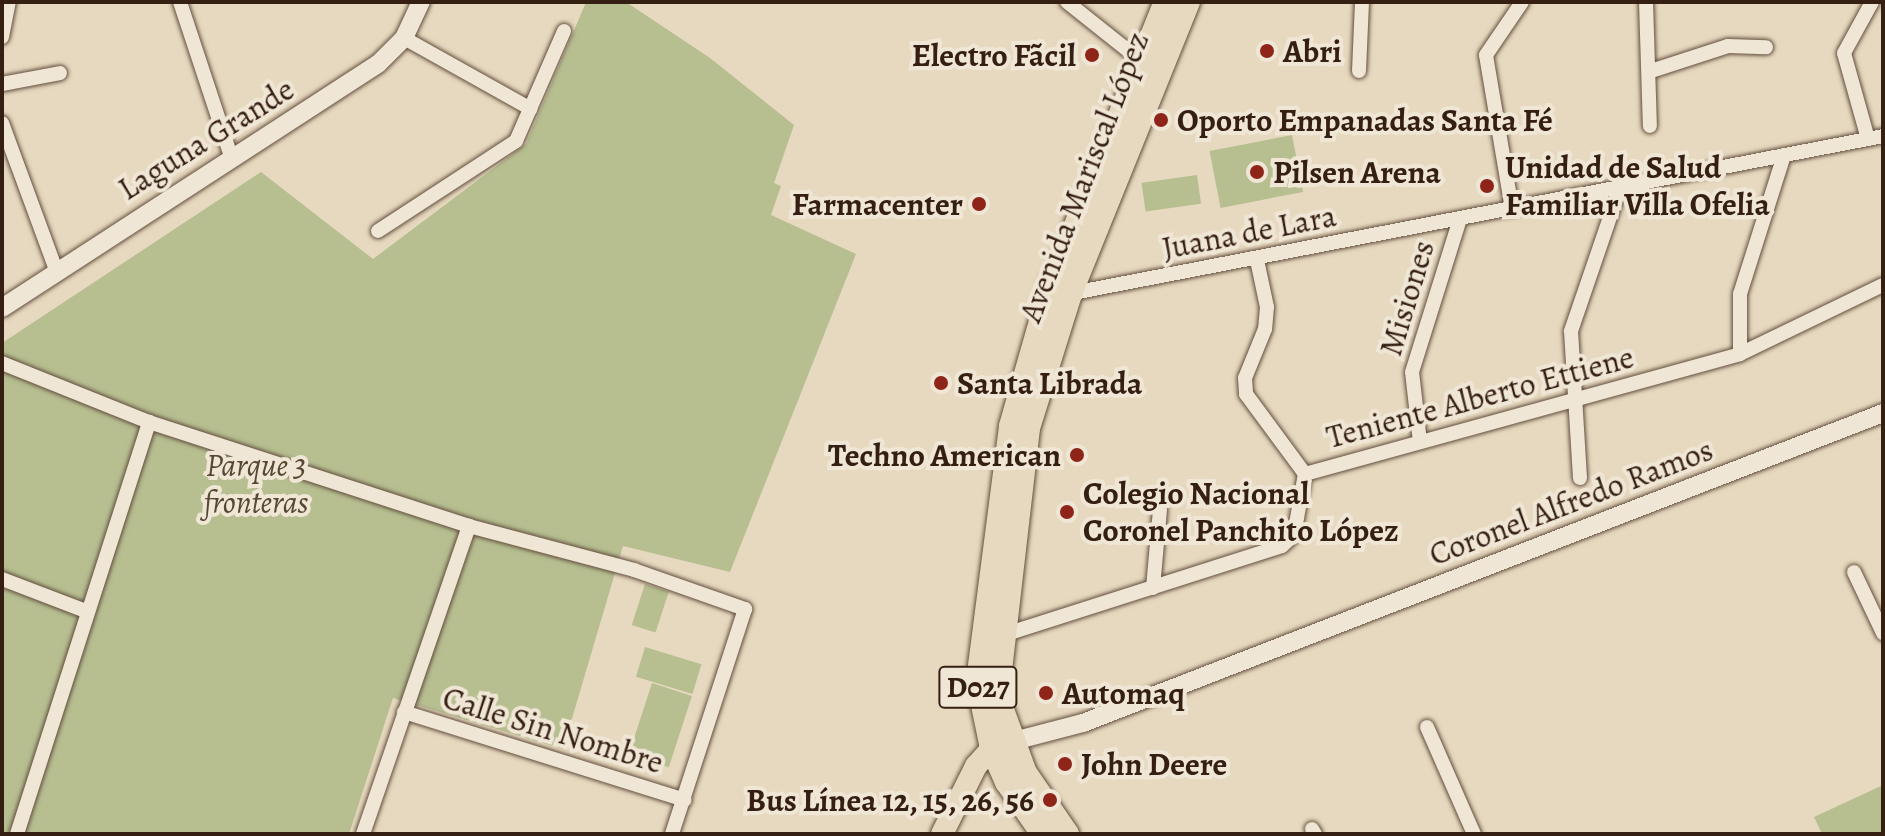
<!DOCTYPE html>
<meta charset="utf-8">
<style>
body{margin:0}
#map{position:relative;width:1885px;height:836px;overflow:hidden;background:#e7d9bf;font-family:Alegreya,serif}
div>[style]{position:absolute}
.green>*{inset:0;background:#b7bf91;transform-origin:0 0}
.roads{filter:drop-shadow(0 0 2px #624e3e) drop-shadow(0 0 2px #624e3e)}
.street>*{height:14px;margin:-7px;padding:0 7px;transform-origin:7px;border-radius:7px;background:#efe6d5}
.secondary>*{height:18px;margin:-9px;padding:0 9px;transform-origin:9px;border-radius:9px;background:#efe6d5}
.primary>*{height:22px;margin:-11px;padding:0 11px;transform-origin:11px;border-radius:11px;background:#e7d9bf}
.highway>*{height:24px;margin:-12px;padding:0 12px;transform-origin:12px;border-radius:12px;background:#e7d9bf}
.dots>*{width:22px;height:22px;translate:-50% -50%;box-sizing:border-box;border:4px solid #efe6d5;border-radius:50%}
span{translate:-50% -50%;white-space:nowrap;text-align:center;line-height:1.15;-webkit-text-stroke:8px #efe6d5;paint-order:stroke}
.shield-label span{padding:2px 6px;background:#efe6d5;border:2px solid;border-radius:6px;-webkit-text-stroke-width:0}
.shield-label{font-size:30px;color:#351f13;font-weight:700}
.poi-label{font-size:32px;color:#351f13;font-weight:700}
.left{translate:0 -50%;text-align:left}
.right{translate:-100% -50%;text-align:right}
.street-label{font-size:32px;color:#351f13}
.park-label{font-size:32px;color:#564732;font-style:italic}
.frame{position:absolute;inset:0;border:4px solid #351f13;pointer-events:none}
</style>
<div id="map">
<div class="green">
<div style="clip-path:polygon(586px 2px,626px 2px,710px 58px,794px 125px,774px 183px,781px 186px,771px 215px,856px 254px,730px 572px,623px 546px,563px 749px,393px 698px,349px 834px,2px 834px,2px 343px,261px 172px,373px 259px,526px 144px)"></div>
<div style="left:1292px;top:135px;width:58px;height:84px;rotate:79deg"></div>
<div style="left:1197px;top:175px;width:29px;height:56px;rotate:82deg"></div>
<div style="left:645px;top:584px;width:25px;height:43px;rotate:18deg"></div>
<div style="left:645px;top:647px;width:59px;height:31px;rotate:17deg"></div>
<div style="left:652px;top:683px;width:42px;height:75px;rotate:18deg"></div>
<div style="clip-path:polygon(1883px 785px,1883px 834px,1822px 834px,1814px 817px)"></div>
</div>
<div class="roads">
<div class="street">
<div style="left:180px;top:2px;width:162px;rotate:71.7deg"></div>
<div style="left:1067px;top:2px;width:100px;rotate:38.5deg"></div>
<div style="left:1646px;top:2px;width:124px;rotate:88.2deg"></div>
<div style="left:2px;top:37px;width:36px;rotate:-79deg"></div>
<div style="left:404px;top:38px;width:145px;rotate:29.2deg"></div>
<div style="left:1359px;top:71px;width:69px;rotate:-87.5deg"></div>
<div style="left:1651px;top:71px;width:81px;rotate:-18deg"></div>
<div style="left:1728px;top:46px;width:38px;rotate:2deg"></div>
<div style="left:2px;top:84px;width:59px;rotate:-10.7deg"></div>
<div style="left:2px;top:123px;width:157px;rotate:69.8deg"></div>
<div style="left:1868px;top:139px;width:89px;rotate:-105.6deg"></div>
<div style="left:1844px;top:53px;width:58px;rotate:-61.2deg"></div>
<div style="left:1512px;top:209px;width:156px;rotate:-99.6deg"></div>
<div style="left:1486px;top:55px;width:64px;rotate:-55.8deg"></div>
<div style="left:378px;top:231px;width:165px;rotate:-33.1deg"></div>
<div style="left:516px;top:141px;width:120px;rotate:-66.4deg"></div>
<div style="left:1257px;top:260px;width:48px;rotate:78deg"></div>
<div style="left:1267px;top:307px;width:22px;rotate:95deg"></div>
<div style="left:1265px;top:329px;width:53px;rotate:112.2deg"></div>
<div style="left:1245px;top:378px;width:16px;rotate:86deg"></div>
<div style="left:1246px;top:394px;width:99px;rotate:53.6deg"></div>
<div style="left:1068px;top:294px;width:830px;rotate:-10.97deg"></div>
<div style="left:1740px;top:354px;width:60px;rotate:-90deg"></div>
<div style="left:1740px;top:294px;width:146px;rotate:-72.4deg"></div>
<div style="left:2px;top:363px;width:158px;rotate:21.9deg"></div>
<div style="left:149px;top:422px;width:336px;rotate:18deg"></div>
<div style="left:469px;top:526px;width:171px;rotate:14.9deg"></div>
<div style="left:634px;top:570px;width:118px;rotate:19.4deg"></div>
<div style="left:745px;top:609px;width:237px;rotate:108deg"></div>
<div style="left:1420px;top:442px;width:70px;rotate:-96.5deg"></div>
<div style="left:1412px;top:372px;width:160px;rotate:-72.6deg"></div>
<div style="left:1305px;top:474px;width:451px;rotate:-15.4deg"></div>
<div style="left:1740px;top:354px;width:159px;rotate:-25.8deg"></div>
<div style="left:1580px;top:478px;width:147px;rotate:-93.5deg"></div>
<div style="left:1571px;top:331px;width:151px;rotate:-71.1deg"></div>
<div style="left:1854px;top:572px;width:68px;rotate:64.6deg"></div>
<div style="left:2px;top:579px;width:90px;rotate:20.9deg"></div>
<div style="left:1153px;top:588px;width:79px;rotate:-84.9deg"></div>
<div style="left:1000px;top:636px;width:296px;rotate:-17.7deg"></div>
<div style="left:1282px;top:546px;width:16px;rotate:-43deg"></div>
<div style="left:1294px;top:535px;width:62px;rotate:-79.8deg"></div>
<div style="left:404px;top:712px;width:294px;rotate:17.4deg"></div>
<div style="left:1427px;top:727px;width:117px;rotate:66.3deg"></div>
<div style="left:1312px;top:829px;width:6px;rotate:59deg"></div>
<div style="left:17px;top:834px;width:433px;rotate:-72.2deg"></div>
<div style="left:363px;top:834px;width:326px;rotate:-71deg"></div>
</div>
<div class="secondary">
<div style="left:2px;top:308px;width:448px;rotate:-33deg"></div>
<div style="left:378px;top:64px;width:37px;rotate:-45deg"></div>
<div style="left:404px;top:38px;width:40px;rotate:-65deg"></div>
<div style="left:1010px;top:742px;width:75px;rotate:-14.6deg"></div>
<div style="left:1083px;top:723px;width:858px;rotate:-21.18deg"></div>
</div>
<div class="primary">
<div style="left:942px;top:834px;width:76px;rotate:-63.4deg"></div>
<div style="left:976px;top:766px;width:24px;rotate:-48deg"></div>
<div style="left:992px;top:748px;width:15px;rotate:-16deg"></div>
</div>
<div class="highway">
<div style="left:1043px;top:834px;width:63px;rotate:-124.7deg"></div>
<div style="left:1007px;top:782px;width:37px;rotate:-114deg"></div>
<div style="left:992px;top:748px;width:68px;rotate:-101.8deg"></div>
<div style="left:978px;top:681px;width:257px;rotate:-82.6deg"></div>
<div style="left:1011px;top:426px;width:141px;rotate:-74deg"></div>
<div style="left:1050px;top:290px;width:310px;rotate:-68.1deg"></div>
<div style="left:1067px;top:834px;width:74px;rotate:-124.5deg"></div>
<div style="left:1025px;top:773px;width:82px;rotate:-110deg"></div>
<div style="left:997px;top:696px;width:270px;rotate:-83.4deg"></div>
<div style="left:1028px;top:428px;width:140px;rotate:-72.6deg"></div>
<div style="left:1070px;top:294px;width:315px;rotate:-68deg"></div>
</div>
</div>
<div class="dots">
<div style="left:1267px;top:51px;background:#8f2418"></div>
<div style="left:1092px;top:55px;background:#8f2418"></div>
<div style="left:1161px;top:120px;background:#8f2418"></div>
<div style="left:1257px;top:172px;background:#8f2418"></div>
<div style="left:1487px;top:186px;background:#8f2418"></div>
<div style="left:979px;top:204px;background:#8f2418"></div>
<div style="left:941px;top:383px;background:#8f2418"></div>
<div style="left:1077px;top:455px;background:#8f2418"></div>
<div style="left:1067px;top:512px;background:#8f2418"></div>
<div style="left:1046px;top:693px;background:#8f2418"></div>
<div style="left:1065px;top:764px;background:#8f2418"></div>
<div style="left:1050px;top:800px;background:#8f2418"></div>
</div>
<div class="shield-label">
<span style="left:978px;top:687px">D027</span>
</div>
<div class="poi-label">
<span class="left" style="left:1283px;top:51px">Abri</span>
<span class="right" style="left:1076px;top:55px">Electro Fãcil</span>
<span class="left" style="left:1177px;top:120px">Oporto Empanadas Santa Fé</span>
<span class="left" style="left:1505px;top:186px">Unidad de Salud<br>Familiar Villa Ofelia</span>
<span class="left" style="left:1273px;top:172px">Pilsen Arena</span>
<span class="right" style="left:963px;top:204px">Farmacenter</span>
<span class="left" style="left:957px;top:383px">Santa Librada</span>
<span class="right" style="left:1061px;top:455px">Techno American</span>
<span class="left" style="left:1083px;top:512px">Colegio Nacional<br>Coronel Panchito López</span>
<span class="left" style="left:1062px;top:693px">Automaq</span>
<span class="left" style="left:1081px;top:764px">John Deere</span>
<span class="right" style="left:1034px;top:800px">Bus Línea 12, 15, 26, 56</span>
</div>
<div class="street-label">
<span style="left:206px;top:139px;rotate:-32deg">Laguna Grande</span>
<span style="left:1084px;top:177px;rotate:-69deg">Avenida Mariscal López</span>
<span style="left:1249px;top:232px;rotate:-11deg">Juana de Lara</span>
<span style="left:1407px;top:298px;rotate:-73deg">Misiones</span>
<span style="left:1480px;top:397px;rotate:-15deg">Teniente Alberto Ettiene</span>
<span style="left:1571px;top:502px;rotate:-21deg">Coronel Alfredo Ramos</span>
<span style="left:553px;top:730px;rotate:17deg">Calle Sin Nombre</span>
</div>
<div class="park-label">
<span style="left:256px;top:484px">Parque 3<br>fronteras</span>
</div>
<div class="frame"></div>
</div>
